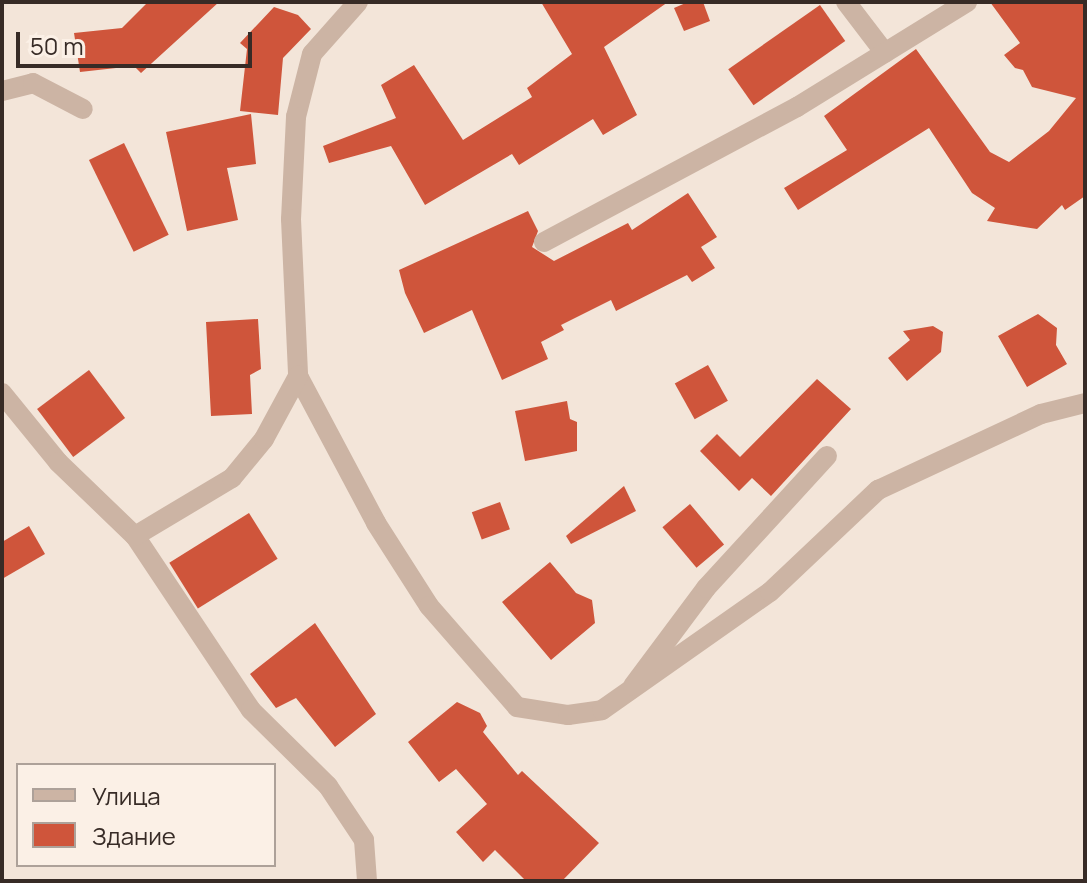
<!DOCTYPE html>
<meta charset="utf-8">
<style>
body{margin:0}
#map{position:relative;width:1087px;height:883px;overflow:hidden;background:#f3e5d9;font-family:Manrope,sans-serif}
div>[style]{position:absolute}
.building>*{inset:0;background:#cf553b;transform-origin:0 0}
.minor>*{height:20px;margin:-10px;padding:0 10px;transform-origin:10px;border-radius:10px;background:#ccb4a4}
span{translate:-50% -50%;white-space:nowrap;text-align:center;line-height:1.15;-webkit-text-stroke:6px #fbf0e6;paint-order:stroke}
.frame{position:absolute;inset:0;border:4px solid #372b26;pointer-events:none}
.legend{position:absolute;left:16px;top:763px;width:260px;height:104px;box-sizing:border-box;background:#fbf0e6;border:2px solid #ada199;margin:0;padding:10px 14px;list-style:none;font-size:24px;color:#372b26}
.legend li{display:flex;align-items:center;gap:16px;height:40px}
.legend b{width:40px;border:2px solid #ada199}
.scale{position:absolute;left:16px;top:32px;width:236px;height:36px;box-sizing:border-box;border:4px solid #372b26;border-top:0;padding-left:10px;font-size:24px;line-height:28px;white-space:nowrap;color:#372b26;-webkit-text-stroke:6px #fbf0e6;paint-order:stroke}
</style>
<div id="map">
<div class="building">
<div style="clip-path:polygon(148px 2px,219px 2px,141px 73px,134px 66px,80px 72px,74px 33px,122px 28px)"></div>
<div style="clip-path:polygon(541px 2px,668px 2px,604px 47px,637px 115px,603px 135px,593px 119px,519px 165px,512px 154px,425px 205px,391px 146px,329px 163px,323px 146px,396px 118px,381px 85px,414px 65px,463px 140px,532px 97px,527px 88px,572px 54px)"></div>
<div style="clip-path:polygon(688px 2px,703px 2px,710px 21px,684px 31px,674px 8px)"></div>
<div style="clip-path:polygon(990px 2px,1085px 2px,1085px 196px,1065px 210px,1062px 205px,1037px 229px,987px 221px,995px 208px,972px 193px,929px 128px,798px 210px,784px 188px,847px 150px,824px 116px,916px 49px,990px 152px,1009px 162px,1049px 131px,1076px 98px,1032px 87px,1023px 70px,1015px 68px,1004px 55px,1020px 43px)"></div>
<div style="left:820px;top:5px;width:44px;height:112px;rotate:55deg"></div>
<div style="clip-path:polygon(274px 7px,298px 15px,311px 29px,283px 58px,278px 115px,240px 111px,247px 49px,240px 43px)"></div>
<div style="clip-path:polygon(251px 114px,256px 164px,227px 168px,238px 220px,187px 231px,166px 132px)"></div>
<div style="left:124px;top:143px;width:102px;height:39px;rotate:64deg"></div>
<div style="clip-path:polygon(688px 193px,717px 237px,701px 247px,715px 268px,692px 282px,687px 275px,616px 311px,611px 300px,561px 325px,564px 330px,541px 342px,548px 359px,502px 380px,472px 310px,424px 333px,405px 293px,399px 270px,528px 211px,538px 231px,532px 247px,554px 261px,628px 223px,632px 230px)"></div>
<div style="clip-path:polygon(1038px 314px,1057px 328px,1056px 345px,1067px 364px,1027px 387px,998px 336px)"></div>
<div style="clip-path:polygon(258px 319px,261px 369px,250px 375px,252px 414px,211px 416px,206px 322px)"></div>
<div style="clip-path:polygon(933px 326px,943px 332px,941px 352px,907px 381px,888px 358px,910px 340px,903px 331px)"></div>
<div style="left:708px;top:365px;width:41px;height:38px;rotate:61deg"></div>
<div style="left:89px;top:370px;width:60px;height:65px;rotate:53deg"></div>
<div style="clip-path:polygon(817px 379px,851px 409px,771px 496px,752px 478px,739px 491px,700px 451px,717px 434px,740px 457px)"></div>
<div style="clip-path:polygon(567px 401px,570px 419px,577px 422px,577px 451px,525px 461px,515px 411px)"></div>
<div style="clip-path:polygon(624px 486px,636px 511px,571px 544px,566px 536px)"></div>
<div style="left:500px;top:502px;width:29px;height:30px;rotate:70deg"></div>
<div style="left:690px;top:504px;width:53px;height:36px;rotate:50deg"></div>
<div style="left:249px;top:513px;width:54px;height:94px;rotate:58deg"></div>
<div style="clip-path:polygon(29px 526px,45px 554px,2px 579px,2px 542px)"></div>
<div style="clip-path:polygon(550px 562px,576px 593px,592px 600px,595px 623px,551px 660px,502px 602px)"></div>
<div style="clip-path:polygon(315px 623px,376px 714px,335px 747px,296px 698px,276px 708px,250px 674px)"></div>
<div style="clip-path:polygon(457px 702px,480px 713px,487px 726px,483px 732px,518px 775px,522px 771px,599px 843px,562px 881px,526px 881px,495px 850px,483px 862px,456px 832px,487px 804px,456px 769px,439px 782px,408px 742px)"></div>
</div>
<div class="minor">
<div style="left:358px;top:2px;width:69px;rotate:131.5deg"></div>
<div style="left:312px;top:54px;width:65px;rotate:104.3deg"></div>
<div style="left:296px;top:117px;width:102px;rotate:92.8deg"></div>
<div style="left:291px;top:219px;width:157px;rotate:87.4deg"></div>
<div style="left:298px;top:376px;width:166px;rotate:62deg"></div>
<div style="left:376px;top:523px;width:98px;rotate:57.4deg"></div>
<div style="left:429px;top:606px;width:134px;rotate:48.9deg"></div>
<div style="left:517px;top:707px;width:52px;rotate:8.9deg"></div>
<div style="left:568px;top:715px;width:34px;rotate:-8deg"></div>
<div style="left:602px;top:710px;width:205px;rotate:-35.1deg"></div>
<div style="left:770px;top:592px;width:149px;rotate:-43.4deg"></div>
<div style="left:878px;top:490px;width:180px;rotate:-25deg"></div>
<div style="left:1041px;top:414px;width:45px;rotate:-14deg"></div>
<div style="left:846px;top:2px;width:64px;rotate:52.6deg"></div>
<div style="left:2px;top:91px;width:32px;rotate:-14deg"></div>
<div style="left:33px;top:83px;width:56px;rotate:27.5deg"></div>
<div style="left:544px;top:242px;width:287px;rotate:-28.1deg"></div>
<div style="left:797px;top:107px;width:200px;rotate:-31.7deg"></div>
<div style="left:2px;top:393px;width:89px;rotate:50.9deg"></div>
<div style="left:58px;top:462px;width:107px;rotate:43.9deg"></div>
<div style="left:135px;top:536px;width:209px;rotate:56.3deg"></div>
<div style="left:251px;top:710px;width:108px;rotate:44.6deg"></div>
<div style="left:328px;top:786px;width:65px;rotate:56.3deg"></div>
<div style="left:364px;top:840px;width:41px;rotate:85.8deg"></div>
<div style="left:135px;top:536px;width:113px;rotate:-30.9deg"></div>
<div style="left:232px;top:478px;width:50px;rotate:-50.6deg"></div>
<div style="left:264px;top:439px;width:72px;rotate:-61.6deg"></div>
<div style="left:633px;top:686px;width:122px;rotate:-53.3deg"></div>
<div style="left:706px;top:588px;width:179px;rotate:-47.5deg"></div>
</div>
<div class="frame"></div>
<ul class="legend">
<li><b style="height:10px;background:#ccb4a4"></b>Улица</li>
<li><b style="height:22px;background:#cf553b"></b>Здание</li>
</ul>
<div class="scale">50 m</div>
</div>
